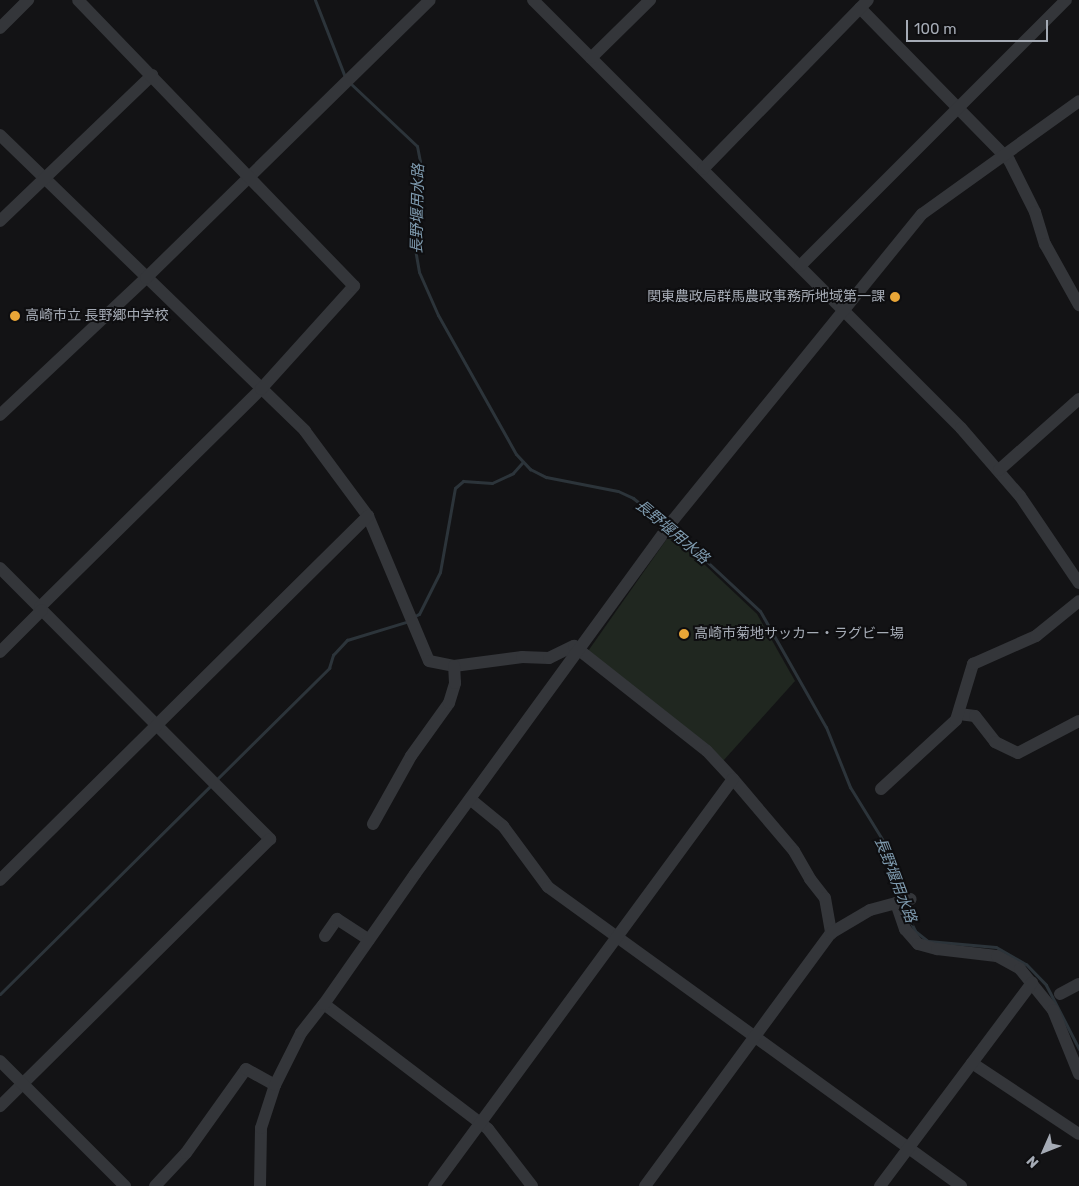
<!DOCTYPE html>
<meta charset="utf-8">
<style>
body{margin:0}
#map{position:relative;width:1079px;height:1186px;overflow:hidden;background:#131315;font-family:Rubik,"Noto Sans JP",sans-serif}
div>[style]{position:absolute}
.green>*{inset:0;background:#202720}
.stream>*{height:3px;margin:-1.5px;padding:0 1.5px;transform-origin:1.5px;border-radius:1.5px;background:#2c343a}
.minor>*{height:12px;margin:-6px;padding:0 6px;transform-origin:6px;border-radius:6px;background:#34363a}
.dots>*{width:14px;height:14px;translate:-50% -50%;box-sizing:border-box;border:2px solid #0e0e10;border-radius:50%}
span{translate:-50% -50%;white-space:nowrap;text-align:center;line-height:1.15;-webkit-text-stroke:4px #0e0e10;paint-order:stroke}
.poi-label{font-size:14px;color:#a5abb5}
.right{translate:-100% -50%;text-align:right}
.left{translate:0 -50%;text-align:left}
.water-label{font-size:15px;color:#7e9aae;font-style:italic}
.north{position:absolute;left:1019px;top:1126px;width:50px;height:50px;-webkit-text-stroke:4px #0e0e10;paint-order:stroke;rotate:226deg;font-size:14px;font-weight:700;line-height:20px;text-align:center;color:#a5abb5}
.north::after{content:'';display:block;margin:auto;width:18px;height:22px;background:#a5abb5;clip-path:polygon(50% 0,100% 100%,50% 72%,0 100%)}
.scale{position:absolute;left:906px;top:20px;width:142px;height:22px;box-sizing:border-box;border:2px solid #a5abb5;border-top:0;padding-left:6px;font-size:15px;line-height:18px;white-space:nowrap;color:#a5abb5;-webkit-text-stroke:4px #0e0e10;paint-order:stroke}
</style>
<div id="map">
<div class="green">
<div style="clip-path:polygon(671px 533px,757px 614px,795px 681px,723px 761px,586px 654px)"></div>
</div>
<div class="stream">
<div style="left:315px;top:0;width:83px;rotate:68.7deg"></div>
<div style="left:349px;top:82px;width:93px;rotate:43.3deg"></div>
<div style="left:417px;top:146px;width:15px;rotate:79deg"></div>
<div style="left:420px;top:161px;width:88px;rotate:93.3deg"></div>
<div style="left:415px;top:249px;width:23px;rotate:80deg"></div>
<div style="left:419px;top:272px;width:47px;rotate:66.2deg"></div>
<div style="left:438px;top:315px;width:159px;rotate:60.7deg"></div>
<div style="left:516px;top:454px;width:21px;rotate:47deg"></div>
<div style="left:530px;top:469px;width:18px;rotate:27deg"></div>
<div style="left:546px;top:477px;width:73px;rotate:11deg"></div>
<div style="left:618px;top:491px;width:17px;rotate:25deg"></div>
<div style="left:633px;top:498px;width:43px;rotate:38.5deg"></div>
<div style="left:672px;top:529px;width:120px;rotate:43deg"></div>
<div style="left:760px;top:611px;width:133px;rotate:60.4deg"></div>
<div style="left:826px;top:727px;width:65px;rotate:68.2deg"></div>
<div style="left:850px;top:787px;width:67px;rotate:58.4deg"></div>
<div style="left:885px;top:844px;width:58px;rotate:72.8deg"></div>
<div style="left:415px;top:616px;width:4px;rotate:-27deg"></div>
<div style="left:419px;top:614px;width:47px;rotate:-63.4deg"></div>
<div style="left:440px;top:572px;width:85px;rotate:-79.9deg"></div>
<div style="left:455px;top:488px;width:11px;rotate:-41deg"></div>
<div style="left:463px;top:481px;width:29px;rotate:4deg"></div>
<div style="left:492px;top:483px;width:23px;rotate:-25deg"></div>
<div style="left:513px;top:473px;width:15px;rotate:-48deg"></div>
<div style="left:215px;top:781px;width:161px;rotate:-44.7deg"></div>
<div style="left:329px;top:668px;width:14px;rotate:-73deg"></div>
<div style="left:333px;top:655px;width:21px;rotate:-47deg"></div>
<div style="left:347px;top:640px;width:62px;rotate:-17deg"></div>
<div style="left:907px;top:915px;width:18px;rotate:63deg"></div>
<div style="left:915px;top:931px;width:16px;rotate:38deg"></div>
<div style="left:928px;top:941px;width:68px;rotate:5deg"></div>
<div style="left:996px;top:947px;width:34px;rotate:30deg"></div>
<div style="left:1026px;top:964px;width:29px;rotate:46deg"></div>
<div style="left:1046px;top:985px;width:72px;rotate:62.7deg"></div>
<div style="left:0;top:994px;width:297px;rotate:-44.7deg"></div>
</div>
<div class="minor">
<div style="left:533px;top:0;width:605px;rotate:45deg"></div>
<div style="left:961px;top:428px;width:90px;rotate:49.1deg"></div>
<div style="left:1020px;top:496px;width:105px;rotate:55.9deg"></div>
<div style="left:860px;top:8px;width:213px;rotate:45.6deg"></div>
<div style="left:1009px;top:160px;width:58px;rotate:63.4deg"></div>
<div style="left:1035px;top:212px;width:34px;rotate:73deg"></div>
<div style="left:1045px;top:244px;width:70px;rotate:60.9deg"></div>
<div style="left:0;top:28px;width:40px;rotate:-45deg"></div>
<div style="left:591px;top:58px;width:83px;rotate:-44.5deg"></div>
<div style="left:0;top:135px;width:425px;rotate:44.1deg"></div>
<div style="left:305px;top:431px;width:106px;rotate:53.5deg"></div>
<div style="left:368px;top:516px;width:157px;rotate:67.2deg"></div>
<div style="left:429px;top:661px;width:25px;rotate:11deg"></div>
<div style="left:454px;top:666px;width:69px;rotate:-7.5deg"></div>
<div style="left:522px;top:657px;width:27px;rotate:2deg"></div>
<div style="left:549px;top:658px;width:28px;rotate:-26deg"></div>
<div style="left:574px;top:646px;width:169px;rotate:38.3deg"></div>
<div style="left:707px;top:751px;width:38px;rotate:47deg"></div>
<div style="left:733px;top:779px;width:94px;rotate:49.7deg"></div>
<div style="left:794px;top:851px;width:32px;rotate:60deg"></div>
<div style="left:810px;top:879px;width:24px;rotate:52deg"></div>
<div style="left:825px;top:898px;width:36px;rotate:80deg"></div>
<div style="left:703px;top:169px;width:236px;rotate:-45.7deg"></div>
<div style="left:0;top:221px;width:211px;rotate:-43.8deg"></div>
<div style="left:800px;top:266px;width:376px;rotate:-45deg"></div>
<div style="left:0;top:415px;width:200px;rotate:-43.2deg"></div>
<div style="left:146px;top:278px;width:397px;rotate:-44.4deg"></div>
<div style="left:999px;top:470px;width:107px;rotate:-41.6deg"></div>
<div style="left:0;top:568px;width:383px;rotate:45.1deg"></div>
<div style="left:270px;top:839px;width:380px;rotate:135.3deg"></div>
<div style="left:40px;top:607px;width:310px;rotate:-44.6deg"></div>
<div style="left:261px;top:389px;width:139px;rotate:-47.9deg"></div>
<div style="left:354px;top:286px;width:397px;rotate:-134deg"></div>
<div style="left:0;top:652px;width:59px;rotate:-45deg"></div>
<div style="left:959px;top:714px;width:16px;rotate:7deg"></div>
<div style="left:975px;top:716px;width:33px;rotate:52deg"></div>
<div style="left:995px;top:742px;width:25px;rotate:26deg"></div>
<div style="left:1018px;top:753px;width:69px;rotate:-27.7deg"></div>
<div style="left:881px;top:789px;width:102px;rotate:-42.6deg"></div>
<div style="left:956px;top:720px;width:59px;rotate:-73.1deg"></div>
<div style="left:973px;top:664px;width:69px;rotate:-24deg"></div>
<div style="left:1036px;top:636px;width:55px;rotate:-39.1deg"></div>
<div style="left:470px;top:799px;width:43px;rotate:39.3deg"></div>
<div style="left:503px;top:826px;width:76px;rotate:53.6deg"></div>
<div style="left:548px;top:887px;width:510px;rotate:35.9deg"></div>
<div style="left:373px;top:824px;width:78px;rotate:-60.8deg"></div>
<div style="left:411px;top:756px;width:65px;rotate:-54.4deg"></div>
<div style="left:449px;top:703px;width:21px;rotate:-73deg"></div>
<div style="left:455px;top:683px;width:17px;rotate:-93deg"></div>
<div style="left:0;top:880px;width:518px;rotate:-44.69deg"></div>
<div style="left:896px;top:903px;width:28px;rotate:71deg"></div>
<div style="left:905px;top:929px;width:20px;rotate:49deg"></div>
<div style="left:918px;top:944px;width:20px;rotate:15deg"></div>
<div style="left:937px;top:949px;width:60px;rotate:6.7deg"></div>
<div style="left:997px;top:956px;width:26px;rotate:29deg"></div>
<div style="left:1020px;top:969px;width:53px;rotate:51.2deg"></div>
<div style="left:1053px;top:1010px;width:69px;rotate:67.9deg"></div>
<div style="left:325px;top:936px;width:21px;rotate:-55deg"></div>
<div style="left:337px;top:919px;width:38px;rotate:33deg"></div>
<div style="left:1060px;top:994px;width:21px;rotate:-28deg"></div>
<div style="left:324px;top:1004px;width:206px;rotate:37.3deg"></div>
<div style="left:488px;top:1129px;width:72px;rotate:52.3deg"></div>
<div style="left:0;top:1061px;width:177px;rotate:45deg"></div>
<div style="left:972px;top:1063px;width:128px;rotate:33.6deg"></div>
<div style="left:155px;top:1186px;width:45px;rotate:-46.8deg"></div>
<div style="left:186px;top:1153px;width:103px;rotate:-54.5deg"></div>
<div style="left:246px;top:1069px;width:33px;rotate:29deg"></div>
<div style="left:260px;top:1186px;width:58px;rotate:-89deg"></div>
<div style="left:261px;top:1128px;width:45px;rotate:-72deg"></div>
<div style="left:275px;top:1085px;width:58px;rotate:-63.4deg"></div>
<div style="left:301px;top:1033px;width:37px;rotate:-52deg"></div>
<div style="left:324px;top:1004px;width:159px;rotate:-55deg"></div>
<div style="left:415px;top:874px;width:439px;rotate:-53.9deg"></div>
<div style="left:674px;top:519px;width:393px;rotate:-50.9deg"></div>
<div style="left:922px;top:214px;width:193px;rotate:-35.7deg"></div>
<div style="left:434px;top:1186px;width:505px;rotate:-53.7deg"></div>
<div style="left:645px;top:1186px;width:314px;rotate:-53.7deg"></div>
<div style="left:831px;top:933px;width:45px;rotate:-30.5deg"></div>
<div style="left:870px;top:910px;width:42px;rotate:-15deg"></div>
<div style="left:880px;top:1186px;width:254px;rotate:-53.2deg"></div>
</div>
<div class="dots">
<div style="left:895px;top:297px;background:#e9a637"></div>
<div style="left:15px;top:316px;background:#e9a637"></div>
<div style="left:684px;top:634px;background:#e9a637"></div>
</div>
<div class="poi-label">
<span class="right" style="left:885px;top:297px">関東農政局群馬農政事務所地域第一課</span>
<span class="left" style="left:25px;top:316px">高崎市立 長野郷中学校</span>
<span class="left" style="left:694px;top:634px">高崎市菊地サッカー・ラグビー場</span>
</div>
<div class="water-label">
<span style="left:418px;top:209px;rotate:-89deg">長野堰用水路</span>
<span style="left:672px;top:532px;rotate:40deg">長野堰用水路</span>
<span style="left:895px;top:880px;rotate:69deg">長野堰用水路</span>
</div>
<div class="north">N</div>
<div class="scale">100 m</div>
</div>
